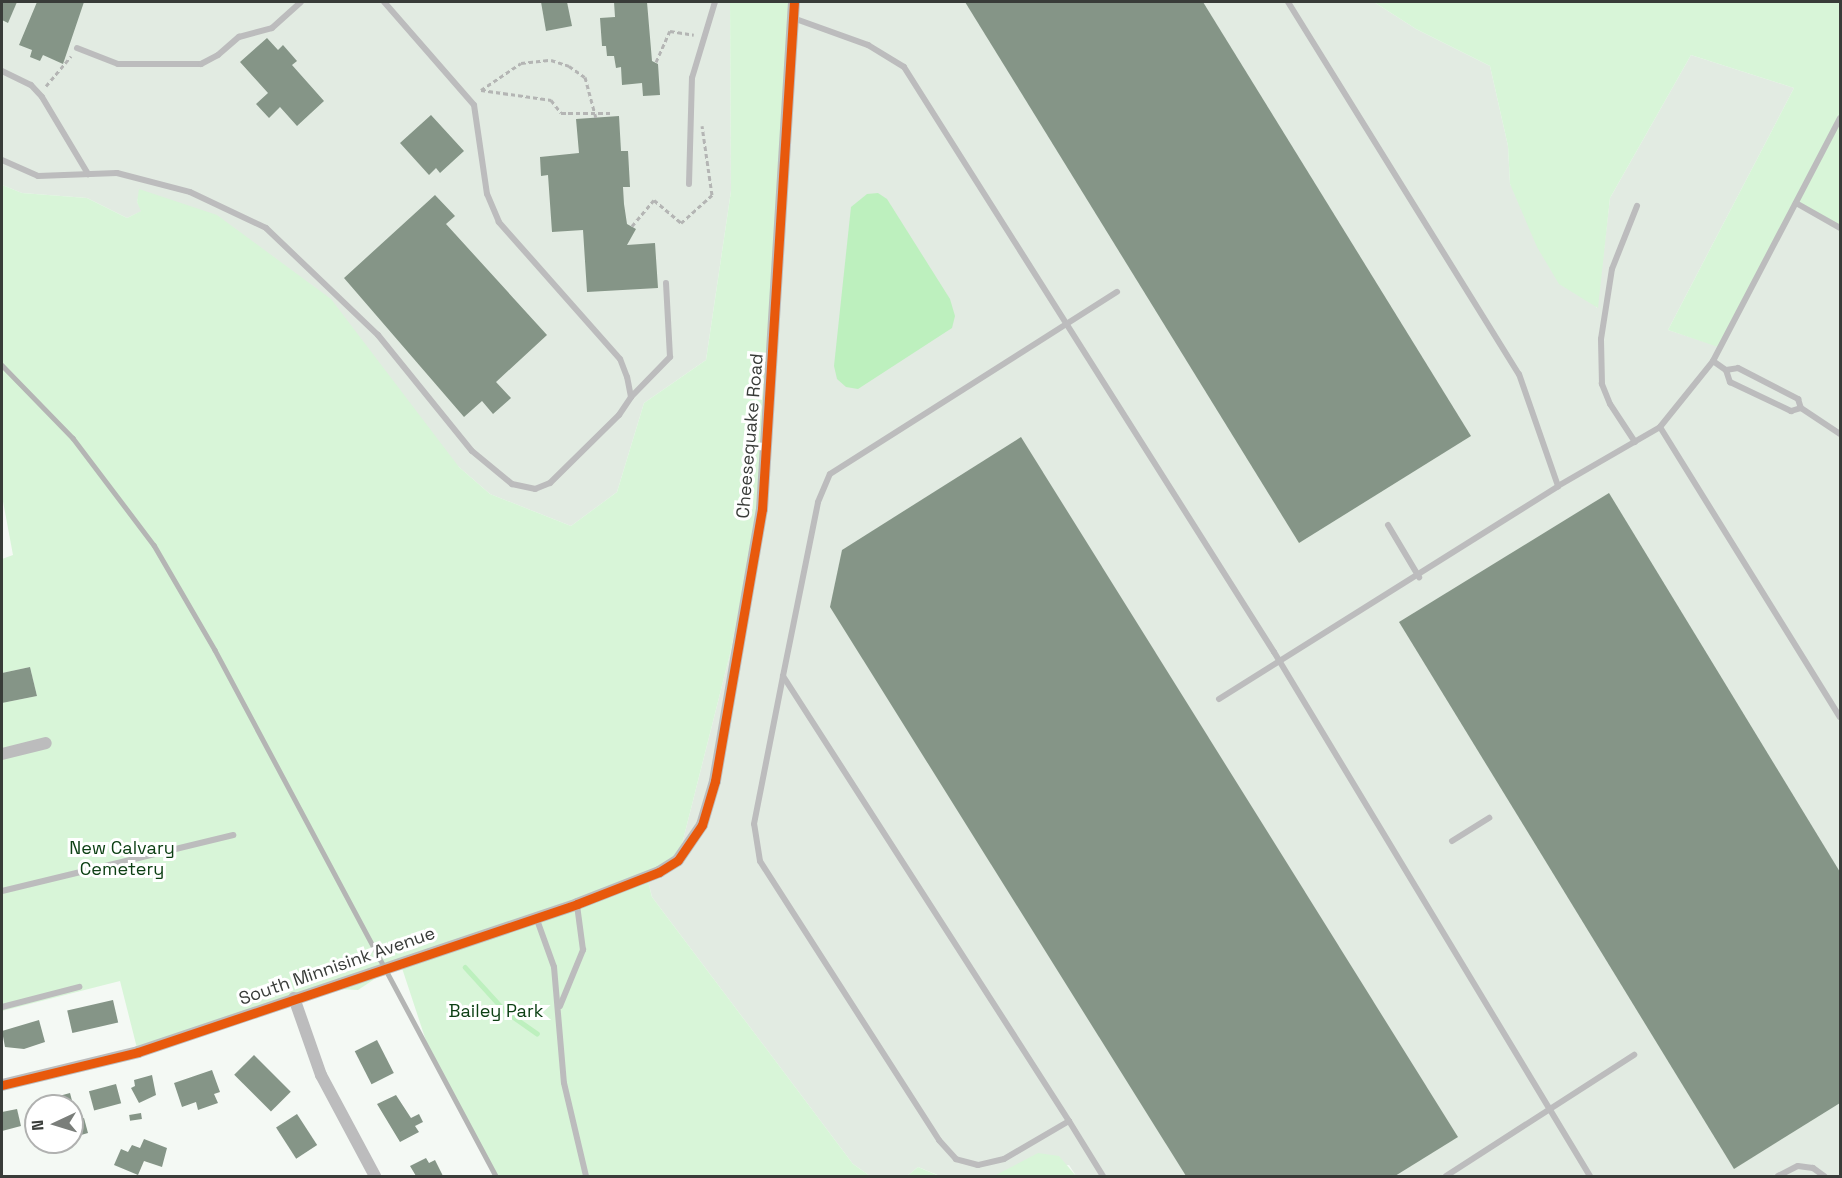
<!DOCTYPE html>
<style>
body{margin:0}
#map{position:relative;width:1842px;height:1178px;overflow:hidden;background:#f4f9f4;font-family:"Space Grotesk",sans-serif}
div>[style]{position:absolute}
.built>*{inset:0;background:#e2ebe2}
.green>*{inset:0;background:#d8f5d8}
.water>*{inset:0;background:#bdf0be}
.stream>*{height:4.5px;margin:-2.25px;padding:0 2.25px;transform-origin:2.25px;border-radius:2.25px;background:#bdf0be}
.building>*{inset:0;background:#859587;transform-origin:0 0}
.path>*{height:3px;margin-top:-1.5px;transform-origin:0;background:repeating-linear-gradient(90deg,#b4b5b4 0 4.5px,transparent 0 7.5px)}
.service>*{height:6px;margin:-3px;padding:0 3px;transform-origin:3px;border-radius:3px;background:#bcbcbd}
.minor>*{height:12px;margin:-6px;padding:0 6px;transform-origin:6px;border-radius:6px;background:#bcbcbd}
.rail>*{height:4.5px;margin:-2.25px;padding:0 2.25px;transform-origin:2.25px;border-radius:2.25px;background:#b4b5b4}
.cycleway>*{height:9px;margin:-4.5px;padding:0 4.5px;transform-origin:4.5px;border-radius:4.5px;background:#e8590c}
span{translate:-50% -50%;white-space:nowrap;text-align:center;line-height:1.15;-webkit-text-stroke:6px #fff;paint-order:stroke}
.street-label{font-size:18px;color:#393c39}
.park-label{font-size:18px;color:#0d4014}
.frame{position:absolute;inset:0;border:3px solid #393c39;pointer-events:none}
.north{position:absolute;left:24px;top:1094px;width:60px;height:60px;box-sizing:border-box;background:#fff;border:2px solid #b0b1b0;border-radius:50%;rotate:266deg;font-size:16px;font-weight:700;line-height:24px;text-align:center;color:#393c39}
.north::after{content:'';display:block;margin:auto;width:21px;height:27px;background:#7a7e7a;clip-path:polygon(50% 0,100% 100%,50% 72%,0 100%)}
</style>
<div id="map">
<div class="built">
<div style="clip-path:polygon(2px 2px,730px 2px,731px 191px,706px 360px,644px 403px,617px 492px,571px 526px,490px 494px,140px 190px,137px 202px,142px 211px,127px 218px,87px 198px,22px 193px,2px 185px)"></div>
<div style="clip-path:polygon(794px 2px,1374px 2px,1416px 29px,1490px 66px,1508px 146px,1510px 184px,1597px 308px,1610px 198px,1691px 55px,1794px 88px,1668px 330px,1721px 347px,1796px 203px,1840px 228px,1840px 1176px,1076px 1176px,1069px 1165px,994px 1176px,940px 1176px,918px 1167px,907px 1176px,870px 1176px,853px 1164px,652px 897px,647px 877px,678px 860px,731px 650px,755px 526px)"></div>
</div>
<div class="green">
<div style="clip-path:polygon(730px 2px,794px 2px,755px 526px,731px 650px,678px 860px,647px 877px,652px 897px,853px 1164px,870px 1176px,496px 1176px,432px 1059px,400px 962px,358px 990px,321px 988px,138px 1052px,120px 981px,2px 1011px,2px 703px,37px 696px,30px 667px,2px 673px,2px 559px,13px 555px,2px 496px,2px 185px,22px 193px,87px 198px,127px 218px,141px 211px,137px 202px,139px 189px,217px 215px,331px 299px,459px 467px,490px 494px,571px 526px,617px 492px,644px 403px,706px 360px,731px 191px)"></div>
<div style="clip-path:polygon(1374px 2px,1840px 2px,1840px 228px,1796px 204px,1721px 348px,1668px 330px,1794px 88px,1691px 55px,1610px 198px,1598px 308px,1559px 284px,1537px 247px,1510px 184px,1508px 146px,1490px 66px,1416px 29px)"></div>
<div style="clip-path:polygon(1038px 1153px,1059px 1156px,1076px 1176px,994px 1176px)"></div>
<div style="clip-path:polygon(918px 1167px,939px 1176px,940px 1176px,907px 1176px)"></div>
</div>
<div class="water">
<div style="clip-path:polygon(878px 193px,887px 199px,950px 299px,955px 316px,952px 328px,858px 389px,846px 387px,837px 379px,834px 366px,851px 207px,867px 194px)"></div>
</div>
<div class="stream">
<div style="left:465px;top:967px;width:59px;rotate:47.7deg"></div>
<div style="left:505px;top:1011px;width:39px;rotate:35deg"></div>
</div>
<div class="building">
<div style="clip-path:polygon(2px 2px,17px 2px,8px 23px,2px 20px)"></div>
<div style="clip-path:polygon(37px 2px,84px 2px,63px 64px,43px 55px,40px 61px,30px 57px,32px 50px,19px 45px)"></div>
<div style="clip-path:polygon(541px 2px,567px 2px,572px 26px,546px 31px)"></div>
<div style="clip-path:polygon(614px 2px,647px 2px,652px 61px,658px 64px,660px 95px,643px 96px,642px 83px,622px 85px,621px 67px,616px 68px,614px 56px,607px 56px,606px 46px,602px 46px,600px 18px,615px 17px)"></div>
<div style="clip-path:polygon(965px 2px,1203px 2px,1471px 436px,1299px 543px)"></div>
<div style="clip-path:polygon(267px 38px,278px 50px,283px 45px,297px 61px,292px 65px,324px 101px,297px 126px,280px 107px,269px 118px,256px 104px,268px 93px,240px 62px)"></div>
<div style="clip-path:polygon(431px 115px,464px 151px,440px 173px,436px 168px,429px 175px,400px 143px)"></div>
<div style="clip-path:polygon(619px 116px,621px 151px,628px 151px,630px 187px,623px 187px,624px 204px,627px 224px,636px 229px,627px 245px,655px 243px,658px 288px,587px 292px,583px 230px,552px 232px,548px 175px,541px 176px,540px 157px,579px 153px,576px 119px)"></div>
<div style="clip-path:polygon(435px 195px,455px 216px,446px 224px,547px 335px,496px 382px,511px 398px,493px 414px,482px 401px,464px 417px,344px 278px)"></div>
<div style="clip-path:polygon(1021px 437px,1458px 1137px,1395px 1176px,1186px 1176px,830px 607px,842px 550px)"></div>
<div style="clip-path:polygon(1609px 493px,1840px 872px,1840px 1103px,1734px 1169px,1399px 622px)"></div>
<div style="clip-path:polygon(30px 667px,37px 696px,2px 703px,2px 673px)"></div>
<div style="left:113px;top:1000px;width:23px;height:47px;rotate:77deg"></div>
<div style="clip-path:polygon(39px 1020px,45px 1042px,24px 1049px,5px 1047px,2px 1031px)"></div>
<div style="left:377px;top:1040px;width:37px;height:25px;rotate:63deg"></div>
<div style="left:254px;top:1055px;width:52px;height:28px;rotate:45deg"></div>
<div style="clip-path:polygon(212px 1070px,220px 1092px,214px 1094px,218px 1103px,198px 1110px,196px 1102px,182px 1107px,174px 1083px)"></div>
<div style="clip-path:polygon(152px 1075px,156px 1095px,139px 1103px,131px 1088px,135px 1086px,134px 1080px)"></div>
<div style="left:116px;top:1084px;width:20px;height:28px;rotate:75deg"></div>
<div style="clip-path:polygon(70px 1093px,75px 1112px,72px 1106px,49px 1106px,48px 1099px)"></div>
<div style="clip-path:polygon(396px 1095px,411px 1118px,419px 1114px,423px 1122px,415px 1126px,419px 1132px,400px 1142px,377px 1104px)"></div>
<div style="clip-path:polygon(17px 1109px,21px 1126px,2px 1131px,2px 1112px)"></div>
<div style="left:141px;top:1113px;width:6px;height:12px;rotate:81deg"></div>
<div style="left:297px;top:1114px;width:37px;height:25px;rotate:57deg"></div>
<div style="clip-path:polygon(84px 1118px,88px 1133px,74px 1137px,72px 1121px)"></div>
<div style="clip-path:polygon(144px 1139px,167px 1148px,162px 1167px,144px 1161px,138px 1175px,114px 1165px,121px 1149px,128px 1152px,132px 1145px,140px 1148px)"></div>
<div style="clip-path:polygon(426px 1158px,429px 1163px,435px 1160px,443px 1176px,416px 1176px,410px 1166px)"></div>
</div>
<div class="path">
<div style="left:656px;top:62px;width:34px;rotate:-66deg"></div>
<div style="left:670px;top:31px;width:24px;rotate:9deg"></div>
<div style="left:46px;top:86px;width:39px;rotate:-50deg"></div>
<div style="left:481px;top:90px;width:48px;rotate:-34deg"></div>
<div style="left:521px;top:63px;width:30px;rotate:-6deg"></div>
<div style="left:551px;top:60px;width:19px;rotate:18deg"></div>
<div style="left:569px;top:66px;width:19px;rotate:35deg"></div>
<div style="left:585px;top:77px;width:42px;rotate:75deg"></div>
<div style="left:481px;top:90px;width:71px;rotate:8.1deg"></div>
<div style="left:551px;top:100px;width:16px;rotate:52deg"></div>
<div style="left:561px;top:113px;width:49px"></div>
<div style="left:632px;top:226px;width:34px;rotate:-50deg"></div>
<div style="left:654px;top:200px;width:35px;rotate:40deg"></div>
<div style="left:681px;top:223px;width:42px;rotate:-42.1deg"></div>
<div style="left:712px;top:195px;width:70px;rotate:-98.2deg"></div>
</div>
<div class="service">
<div style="left:1288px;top:2px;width:438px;rotate:58.2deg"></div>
<div style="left:1519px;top:374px;width:119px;rotate:70.8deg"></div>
<div style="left:1558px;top:486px;width:118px;rotate:-30deg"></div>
<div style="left:1660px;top:427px;width:85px;rotate:-51.2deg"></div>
<div style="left:1713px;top:361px;width:274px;rotate:-62.4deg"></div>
<div style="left:793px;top:18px;width:80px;rotate:19.8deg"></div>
<div style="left:868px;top:45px;width:42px;rotate:31.4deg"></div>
<div style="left:904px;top:67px;width:692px;rotate:57.69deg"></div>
<div style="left:1274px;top:652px;width:612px;rotate:58.91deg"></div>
<div style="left:77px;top:48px;width:44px;rotate:21.3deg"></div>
<div style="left:118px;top:64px;width:83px"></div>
<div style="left:201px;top:64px;width:19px;rotate:-28deg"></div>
<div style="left:218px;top:55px;width:28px;rotate:-41deg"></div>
<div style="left:239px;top:37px;width:34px;rotate:-15deg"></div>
<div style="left:272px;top:28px;width:39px;rotate:-42deg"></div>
<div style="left:2px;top:71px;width:32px;rotate:26deg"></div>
<div style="left:31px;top:85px;width:16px;rotate:47deg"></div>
<div style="left:42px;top:97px;width:90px;rotate:59.1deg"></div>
<div style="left:2px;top:160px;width:39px;rotate:24deg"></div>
<div style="left:38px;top:176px;width:79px;rotate:-2.2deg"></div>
<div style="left:117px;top:173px;width:75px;rotate:14.6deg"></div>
<div style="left:190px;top:192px;width:84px;rotate:25.3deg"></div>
<div style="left:266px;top:228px;width:155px;rotate:43.7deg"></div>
<div style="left:378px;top:335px;width:149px;rotate:51deg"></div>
<div style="left:472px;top:451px;width:52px;rotate:39.5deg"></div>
<div style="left:512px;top:484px;width:24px;rotate:12deg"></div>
<div style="left:535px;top:489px;width:16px;rotate:-22deg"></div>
<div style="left:550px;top:483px;width:97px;rotate:-44.6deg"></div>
<div style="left:619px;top:415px;width:22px;rotate:-56deg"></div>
<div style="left:631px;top:397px;width:20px;rotate:-101deg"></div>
<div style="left:627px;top:377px;width:19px;rotate:-111deg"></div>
<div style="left:620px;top:359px;width:183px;rotate:-131.5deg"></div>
<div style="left:499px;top:222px;width:30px;rotate:-113deg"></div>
<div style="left:487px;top:194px;width:90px;rotate:-98.3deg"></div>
<div style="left:474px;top:105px;width:137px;rotate:-131.1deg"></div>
<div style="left:689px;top:184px;width:106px;rotate:-88.4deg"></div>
<div style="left:692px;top:78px;width:79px;rotate:-73.2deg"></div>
<div style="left:1796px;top:203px;width:51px;rotate:29.6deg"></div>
<div style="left:1713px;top:361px;width:16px;rotate:35deg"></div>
<div style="left:1726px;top:370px;width:13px;rotate:72deg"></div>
<div style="left:1730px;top:382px;width:68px;rotate:25.4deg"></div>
<div style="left:1791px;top:411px;width:10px;rotate:-17deg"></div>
<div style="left:1726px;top:370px;width:12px;rotate:-9deg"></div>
<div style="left:1738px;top:368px;width:68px;rotate:27.3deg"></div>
<div style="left:1798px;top:399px;width:9px;rotate:72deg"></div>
<div style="left:1801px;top:408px;width:47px;rotate:33.7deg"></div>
<div style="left:631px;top:397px;width:56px;rotate:-45.7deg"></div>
<div style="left:670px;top:357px;width:74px;rotate:-93.1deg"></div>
<div style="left:1660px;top:427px;width:341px;rotate:58.2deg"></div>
<div style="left:1635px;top:442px;width:45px;rotate:-123.3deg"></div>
<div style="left:1610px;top:404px;width:22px;rotate:-112deg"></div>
<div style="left:1602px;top:384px;width:45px;rotate:-91.3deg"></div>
<div style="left:1601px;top:339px;width:71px;rotate:-81.1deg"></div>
<div style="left:1612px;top:269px;width:68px;rotate:-68.4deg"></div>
<div style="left:1388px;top:525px;width:61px;rotate:59.2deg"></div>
<div style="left:783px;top:676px;width:529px;rotate:57.27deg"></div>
<div style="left:1069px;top:1121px;width:75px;rotate:149.7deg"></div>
<div style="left:1004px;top:1159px;width:27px;rotate:167deg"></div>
<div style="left:978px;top:1165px;width:23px;rotate:-165deg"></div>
<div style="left:956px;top:1159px;width:25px;rotate:-132deg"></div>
<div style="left:939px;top:1140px;width:331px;rotate:-122.7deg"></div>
<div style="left:760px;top:861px;width:37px;rotate:-99deg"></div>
<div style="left:754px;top:824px;width:151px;rotate:-78.9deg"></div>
<div style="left:783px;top:676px;width:177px;rotate:-78.6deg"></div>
<div style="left:818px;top:502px;width:30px;rotate:-67deg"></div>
<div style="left:830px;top:474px;width:340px;rotate:-32.4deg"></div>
<div style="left:1219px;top:699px;width:400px;rotate:-32.1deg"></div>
<div style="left:1452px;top:841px;width:44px;rotate:-31.9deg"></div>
<div style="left:2px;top:891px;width:238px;rotate:-13.6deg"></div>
<div style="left:536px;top:917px;width:53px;rotate:70.2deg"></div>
<div style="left:554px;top:967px;width:116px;rotate:85.1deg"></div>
<div style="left:564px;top:1083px;width:96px;rotate:76.7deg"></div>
<div style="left:560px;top:1006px;width:61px;rotate:-67.7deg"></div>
<div style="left:583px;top:950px;width:45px;rotate:-97.6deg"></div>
<div style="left:2px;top:1007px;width:80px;rotate:-14.6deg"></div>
<div style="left:1069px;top:1121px;width:65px;rotate:58.3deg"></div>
<div style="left:1446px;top:1176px;width:224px;rotate:-32.8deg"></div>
<div style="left:1778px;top:1176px;width:22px;rotate:-27deg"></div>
<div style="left:1798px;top:1166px;width:15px;rotate:8deg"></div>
<div style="left:1813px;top:1168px;width:14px;rotate:36deg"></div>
</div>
<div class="minor">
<div style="left:2px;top:754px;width:45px;rotate:-14deg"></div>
<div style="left:294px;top:998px;width:82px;rotate:70.7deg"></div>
<div style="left:321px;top:1075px;width:115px;rotate:61.9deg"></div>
<div style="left:2px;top:1085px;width:140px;rotate:-13.6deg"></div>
<div style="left:138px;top:1052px;width:463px;rotate:-18.6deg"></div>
<div style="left:577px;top:904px;width:88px;rotate:-21.3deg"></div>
<div style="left:659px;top:872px;width:22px;rotate:-32deg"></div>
<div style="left:678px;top:860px;width:42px;rotate:-55.6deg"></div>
<div style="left:702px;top:825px;width:46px;rotate:-73.5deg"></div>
<div style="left:715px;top:781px;width:276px;rotate:-80.2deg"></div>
<div style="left:762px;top:509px;width:508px;rotate:-86.39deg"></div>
</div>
<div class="rail">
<div style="left:2px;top:365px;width:102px;rotate:45.8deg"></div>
<div style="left:73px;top:438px;width:134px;rotate:52.9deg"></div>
<div style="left:154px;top:545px;width:121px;rotate:59.8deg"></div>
<div style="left:215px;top:650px;width:596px;rotate:61.89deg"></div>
</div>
<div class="cycleway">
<div style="left:2px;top:1085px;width:140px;rotate:-13.6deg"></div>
<div style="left:138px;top:1052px;width:463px;rotate:-18.6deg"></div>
<div style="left:577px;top:904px;width:88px;rotate:-21.3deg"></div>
<div style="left:659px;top:872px;width:22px;rotate:-32deg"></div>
<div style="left:678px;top:860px;width:42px;rotate:-55.6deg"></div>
<div style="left:702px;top:825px;width:46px;rotate:-73.5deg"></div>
<div style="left:715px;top:781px;width:276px;rotate:-80.2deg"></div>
<div style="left:762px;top:509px;width:508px;rotate:-86.39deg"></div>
</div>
<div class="street-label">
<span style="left:750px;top:436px;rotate:-85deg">Cheesequake Road</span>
<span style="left:337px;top:966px;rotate:-19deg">South Minnisink Avenue</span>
</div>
<div class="park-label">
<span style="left:122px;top:859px">New Calvary<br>Cemetery</span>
<span style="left:496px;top:1011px">Bailey Park</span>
</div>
<div class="frame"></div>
<div class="north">N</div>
</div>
